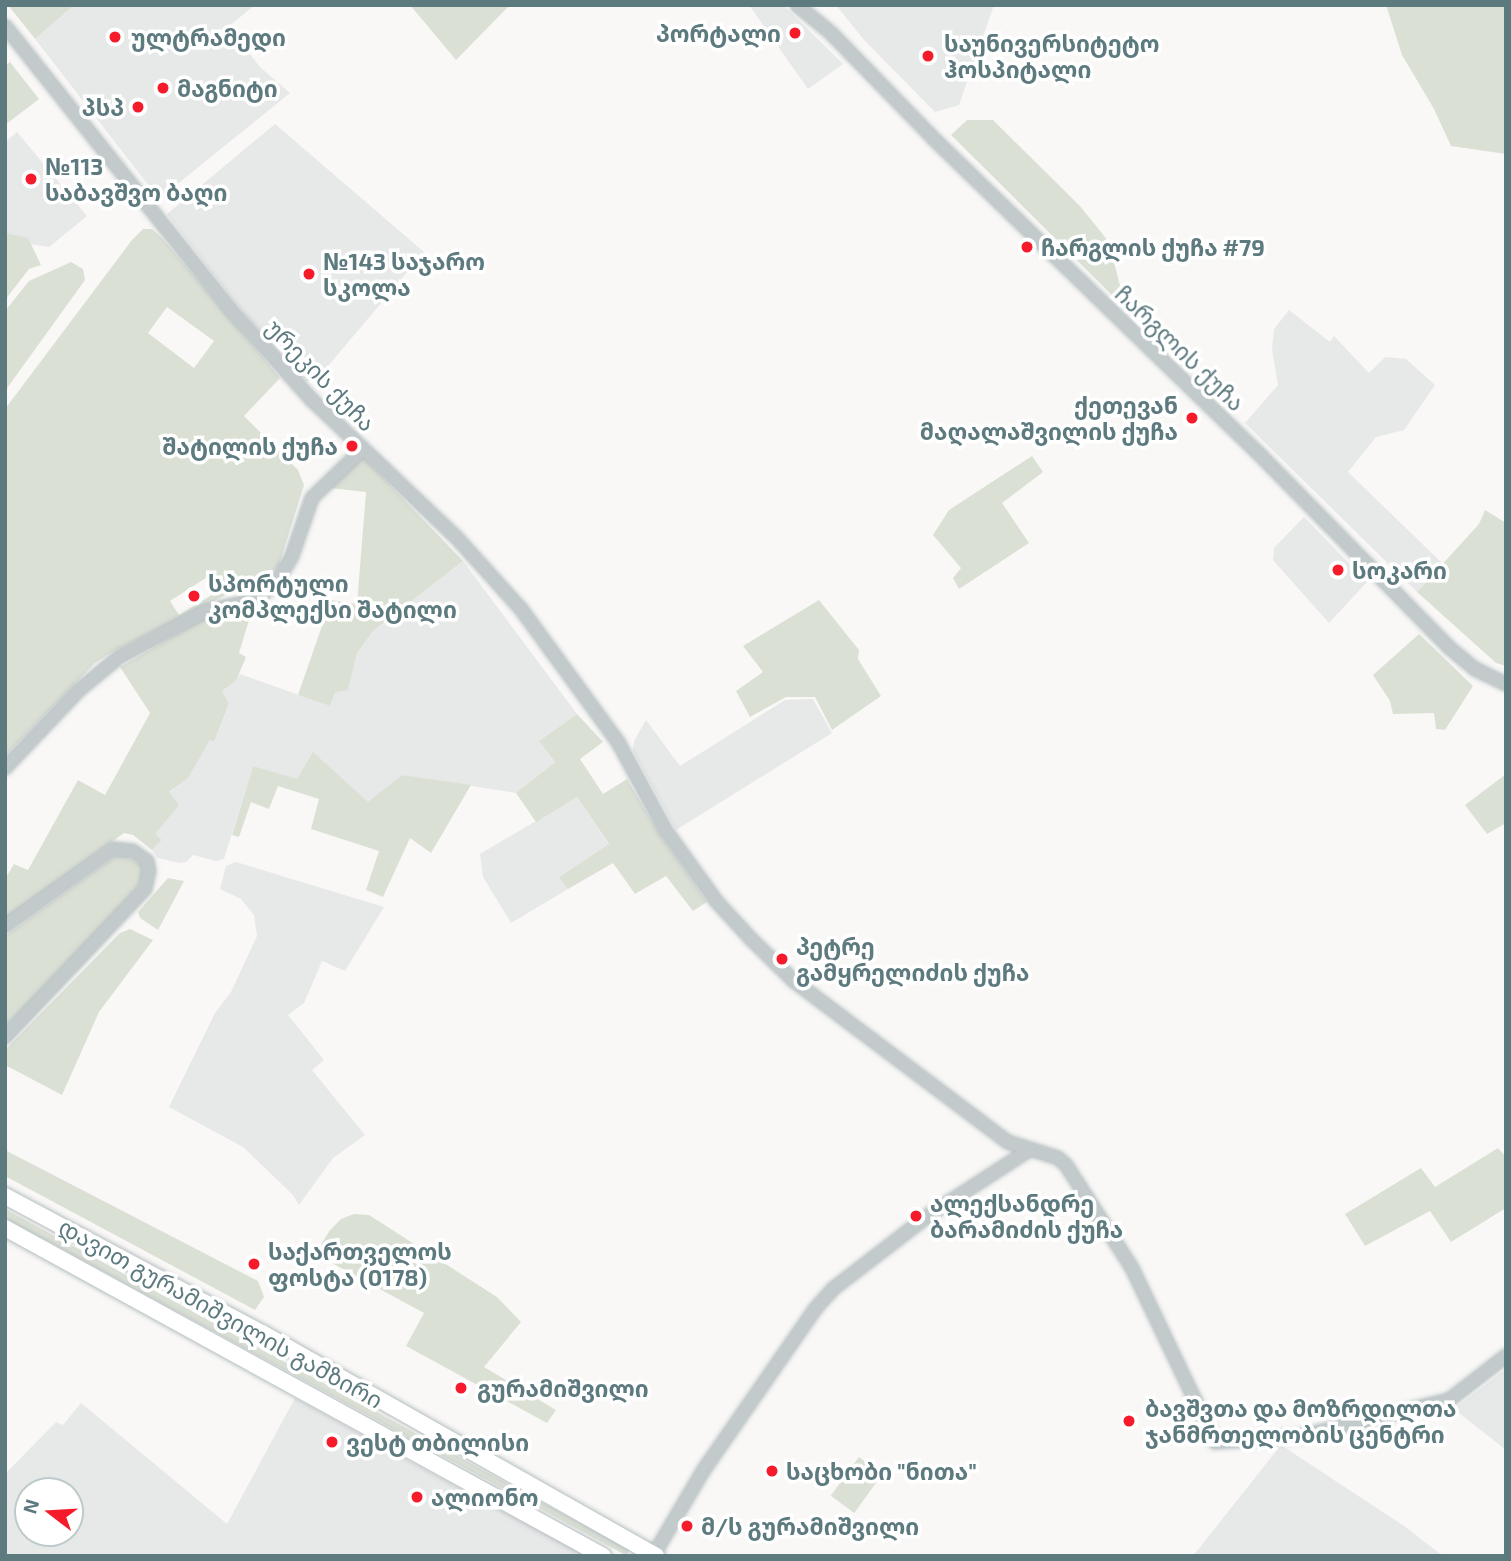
<!DOCTYPE html>
<meta charset="utf-8">
<style>
body{margin:0}
#map{position:relative;width:1511px;height:1561px;overflow:hidden;background:#f9f8f6;font-family:"Exo 2","Noto Sans Georgian",sans-serif}
div>[style]{position:absolute}
.built>*{inset:0;background:#e7e8e8}
.green>*{inset:0;background:#dbe0d5;transform-origin:0 0}
.roads{filter:drop-shadow(0 0 2px #b5bec0) drop-shadow(0 0 2px #b5bec0)}
.minor>*{height:12px;margin:-6px;padding:0 6px;transform-origin:6px;border-radius:6px;background:#c2cacb}
.major>*{height:16px;margin:-8px;padding:0 8px;transform-origin:8px;border-radius:8px;background:#fff}
.dots>*{width:19px;height:19px;translate:-50% -50%;box-sizing:border-box;border:4px solid #fff;border-radius:50%}
span{translate:-50% -50%;white-space:nowrap;text-align:center;line-height:1.15;-webkit-text-stroke:7px #fff;paint-order:stroke}
.poi-label{font-size:23px;color:#5d7a7f;font-weight:700}
.right{translate:-100% -50%;text-align:right}
.left{translate:0 -50%;text-align:left}
.street-label{font-size:23px;color:#5d7a7f}
.frame{position:absolute;inset:0;border:7px solid #5d7a7f;pointer-events:none}
.north{position:absolute;left:14px;top:1477px;width:70px;height:70px;box-sizing:border-box;background:#fff;border:2px solid #becacc;border-radius:50%;rotate:287deg;font-size:19px;font-weight:700;line-height:28px;text-align:center;color:#5d7a7f}
.north::after{content:'';display:block;margin:auto;width:24px;height:32px;background:#f51b2b;clip-path:polygon(50% 0,100% 100%,50% 72%,0 100%)}
</style>
<div id="map">
<div class="built">
<div style="clip-path:polygon(74px 5px,255px 5px,228px 27px,261px 68px,290px 93px,159px 199px,35px 39px)"></div>
<div style="clip-path:polygon(749px 5px,783px 5px,843px 64px,808px 89px)"></div>
<div style="clip-path:polygon(836px 5px,994px 5px,959px 105px,935px 112px,864px 40px)"></div>
<div style="clip-path:polygon(275px 124px,424px 252px,318px 378px,306px 382px,297px 375px,231px 297px,167px 214px)"></div>
<div style="clip-path:polygon(17px 132px,87px 216px,49px 247px,5px 240px,5px 142px)"></div>
<div style="clip-path:polygon(1289px 310px,1330px 342px,1334px 336px,1369px 373px,1385px 357px,1406px 359px,1435px 385px,1404px 430px,1376px 437px,1348px 472px,1442px 563px,1417px 592px,1245px 423px,1278px 385px,1272px 350px,1274px 329px)"></div>
<div style="clip-path:polygon(1304px 517px,1367px 582px,1329px 623px,1273px 560px,1274px 548px)"></div>
<div style="clip-path:polygon(463px 561px,577px 714px,539px 741px,555px 762px,516px 793px,402px 775px,368px 803px,253px 766px,224px 859px,216px 861px,193px 855px,186px 862px,179px 863px,158px 858px,152px 850px,162px 840px,154px 834px,169px 793px,188px 777px,210px 740px,214px 742px,229px 705px,222px 691px,236px 681px,240px 674px,330px 706px,335px 693px,348px 690px,357px 653px,373px 631px)"></div>
<div style="clip-path:polygon(813px 699px,832px 733px,676px 830px,633px 751px,634px 741px,646px 720px,680px 766px,785px 700px)"></div>
<div style="clip-path:polygon(577px 797px,609px 845px,560px 876px,568px 889px,511px 923px,483px 877px,480px 854px)"></div>
<div style="clip-path:polygon(236px 862px,384px 907px,345px 971px,322px 961px,304px 1003px,288px 1015px,324px 1060px,312px 1070px,365px 1135px,333px 1158px,299px 1205px,293px 1195px,243px 1147px,169px 1107px,215px 1013px,231px 992px,257px 936px,254px 915px,241px 899px,220px 889px,226px 866px)"></div>
<div style="clip-path:polygon(1506px 1369px,1506px 1450px,1454px 1409px)"></div>
<div style="clip-path:polygon(evenodd,295px 1398px,405px 1459px,587px 1556px,5px 1556px,5px 1474px,56px 1422px,63px 1425px,81px 1403px,227px 1524px,295px 1398px,28px 1491px,70px 1491px,70px 1533px,28px 1533px,28px 1491px)"></div>
<div style="clip-path:polygon(1281px 1445px,1404px 1526px,1443px 1556px,1193px 1556px)"></div>
</div>
<div class="green">
<div style="clip-path:polygon(8px 5px,74px 5px,35px 39px)"></div>
<div style="clip-path:polygon(410px 5px,510px 5px,456px 60px)"></div>
<div style="clip-path:polygon(1386px 5px,1506px 5px,1506px 154px,1451px 146px,1434px 109px,1402px 55px)"></div>
<div style="clip-path:polygon(10px 62px,39px 99px,5px 125px,5px 66px)"></div>
<div style="clip-path:polygon(967px 120px,993px 120px,1080px 206px,1109px 242px,1126px 309px,951px 135px)"></div>
<div style="clip-path:polygon(evenodd,143px 229px,152px 229px,163px 239px,280px 378px,244px 416px,298px 470px,304px 485px,279px 565px,266px 582px,245px 592px,226px 595px,112px 652px,95px 663px,5px 756px,5px 409px,132px 240px,143px 229px,167px 307px,214px 341px,194px 368px,148px 333px,167px 307px,143px 229px,209px 576px,218px 591px,179px 615px,170px 601px,209px 576px)"></div>
<div style="clip-path:polygon(5px 233px,28px 238px,41px 265px,29px 269px,5px 300px)"></div>
<div style="clip-path:polygon(71px 262px,83px 269px,85px 280px,5px 391px,5px 311px,29px 281px)"></div>
<div style="clip-path:polygon(361px 455px,463px 561px,373px 631px,357px 653px,348px 690px,335px 693px,330px 706px,298px 695px,331px 600px,357px 604px,366px 492px,330px 488px)"></div>
<div style="clip-path:polygon(1032px 456px,1043px 472px,1002px 503px,1029px 543px,959px 589px,953px 578px,961px 568px,933px 535px,949px 510px)"></div>
<div style="clip-path:polygon(1485px 510px,1506px 523px,1506px 666px,1496px 663px,1417px 592px,1479px 524px)"></div>
<div style="clip-path:polygon(819px 600px,859px 650px,858px 659px,881px 696px,832px 730px,815px 697px,786px 697px,750px 717px,736px 691px,763px 672px,743px 646px)"></div>
<div style="clip-path:polygon(244px 610px,250px 617px,239px 653px,246px 657px,236px 681px,222px 691px,229px 704px,214px 742px,210px 740px,188px 778px,169px 792px,179px 805px,155px 834px,162px 840px,152px 850px,133px 835px,124px 833px,5px 919px,5px 879px,14px 864px,28px 870px,78px 780px,105px 795px,150px 713px,120px 667px,214px 613px)"></div>
<div style="clip-path:polygon(1419px 634px,1473px 686px,1445px 730px,1436px 729px,1434px 713px,1393px 714px,1390px 701px,1373px 675px)"></div>
<div style="clip-path:polygon(577px 714px,603px 742px,580px 759px,603px 794px,627px 779px,662px 838px,707px 902px,693px 911px,666px 876px,635px 894px,613px 863px,568px 889px,559px 877px,609px 844px,577px 797px,536px 822px,516px 793px,555px 762px,539px 741px)"></div>
<div style="clip-path:polygon(313px 752px,368px 802px,402px 775px,471px 785px,431px 853px,410px 838px,383px 897px,366px 890px,379px 851px,311px 829px,319px 799px,278px 786px,269px 809px,251px 802px,239px 837px,232px 835px,253px 766px,297px 779px)"></div>
<div style="clip-path:polygon(1506px 774px,1506px 823px,1487px 834px,1465px 805px)"></div>
<div style="clip-path:polygon(123px 855px,141px 865px,144px 872px,136px 890px,5px 1028px,5px 936px,116px 856px)"></div>
<div style="clip-path:polygon(168px 878px,184px 881px,158px 930px,140px 918px,138px 912px)"></div>
<div style="clip-path:polygon(130px 929px,153px 940px,99px 1012px,62px 1095px,5px 1065px,5px 1050px,120px 933px)"></div>
<div style="clip-path:polygon(1498px 1148px,1506px 1157px,1506px 1208px,1451px 1242px,1430px 1211px,1365px 1246px,1345px 1214px,1421px 1168px,1435px 1187px)"></div>
<div style="clip-path:polygon(5px 1150px,258px 1281px,264px 1297px,255px 1310px,5px 1176px)"></div>
<div style="clip-path:polygon(5px 1209px,629px 1550px,627px 1556px,5px 1218px)"></div>
<div style="clip-path:polygon(354px 1214px,369px 1215px,497px 1297px,521px 1322px,484px 1367px,556px 1410px,547px 1423px,406px 1346px,424px 1313px,315px 1254px,330px 1230px,341px 1219px)"></div>
<div style="left:859px;top:1457px;width:29px;height:48px;rotate:36deg"></div>
</div>
<div class="roads">
<div class="minor">
<div style="left:797px;top:5px;width:44px;rotate:39.5deg"></div>
<div style="left:831px;top:33px;width:148px;rotate:45.8deg"></div>
<div style="left:934px;top:139px;width:458px;rotate:44.1deg"></div>
<div style="left:1263px;top:458px;width:268px;rotate:45.5deg"></div>
<div style="left:1451px;top:649px;width:31px;rotate:40deg"></div>
<div style="left:1475px;top:669px;width:34px;rotate:26deg"></div>
<div style="left:5px;top:26px;width:362px;rotate:51.5deg"></div>
<div style="left:230px;top:309px;width:122px;rotate:48deg"></div>
<div style="left:312px;top:400px;width:199px;rotate:43.6deg"></div>
<div style="left:456px;top:537px;width:97px;rotate:47.9deg"></div>
<div style="left:521px;top:609px;width:165px;rotate:53.9deg"></div>
<div style="left:618px;top:742px;width:101px;rotate:61.7deg"></div>
<div style="left:666px;top:831px;width:87px;rotate:54.3deg"></div>
<div style="left:717px;top:902px;width:50px;rotate:47.4deg"></div>
<div style="left:751px;top:939px;width:60px;rotate:44.3deg"></div>
<div style="left:794px;top:981px;width:268px;rotate:37deg"></div>
<div style="left:1008px;top:1142px;width:52px;rotate:17.7deg"></div>
<div style="left:1058px;top:1158px;width:11px;rotate:41deg"></div>
<div style="left:1066px;top:1165px;width:122px;rotate:57.3deg"></div>
<div style="left:1132px;top:1268px;width:193px;rotate:64.5deg"></div>
<div style="left:1215px;top:1442px;width:87px;rotate:-3.9deg"></div>
<div style="left:1302px;top:1436px;width:151px;rotate:-13.8deg"></div>
<div style="left:1449px;top:1400px;width:72px;rotate:-37.7deg"></div>
<div style="left:5px;top:768px;width:106px;rotate:-46.5deg"></div>
<div style="left:78px;top:691px;width:53px;rotate:-39.7deg"></div>
<div style="left:119px;top:657px;width:98px;rotate:-27.9deg"></div>
<div style="left:206px;top:611px;width:41px;rotate:-12.7deg"></div>
<div style="left:246px;top:602px;width:20px;rotate:-27deg"></div>
<div style="left:264px;top:593px;width:16px;rotate:-40deg"></div>
<div style="left:276px;top:583px;width:31px;rotate:-59deg"></div>
<div style="left:292px;top:556px;width:61px;rotate:-71deg"></div>
<div style="left:312px;top:498px;width:71px;rotate:-43.9deg"></div>
<div style="left:5px;top:926px;width:133px;rotate:-35.5deg"></div>
<div style="left:113px;top:849px;width:20px;rotate:6deg"></div>
<div style="left:133px;top:851px;width:17px;rotate:36deg"></div>
<div style="left:147px;top:861px;width:10px;rotate:79deg"></div>
<div style="left:149px;top:871px;width:18px;rotate:103deg"></div>
<div style="left:145px;top:889px;width:204px;rotate:133.4deg"></div>
<div style="left:653px;top:1556px;width:99px;rotate:-59.5deg"></div>
<div style="left:703px;top:1471px;width:197px;rotate:-55.3deg"></div>
<div style="left:815px;top:1309px;width:28px;rotate:-48deg"></div>
<div style="left:834px;top:1288px;width:120px;rotate:-37.5deg"></div>
<div style="left:929px;top:1215px;width:119px;rotate:-33deg"></div>
</div>
<div class="major">
<div style="left:5px;top:1196px;width:291px;rotate:28.1deg"></div>
<div style="left:262px;top:1333px;width:453px;rotate:29.5deg"></div>
<div style="left:5px;top:1228px;width:682px;rotate:28.74deg"></div>
</div>
</div>
<div class="dots">
<div style="left:795px;top:33px;background:#f51b2b"></div>
<div style="left:115px;top:37px;background:#f51b2b"></div>
<div style="left:928px;top:56px;background:#f51b2b"></div>
<div style="left:163px;top:88px;background:#f51b2b"></div>
<div style="left:138px;top:107px;background:#f51b2b"></div>
<div style="left:31px;top:179px;background:#f51b2b"></div>
<div style="left:1027px;top:247px;background:#f51b2b"></div>
<div style="left:309px;top:274px;background:#f51b2b"></div>
<div style="left:1192px;top:418px;background:#f51b2b"></div>
<div style="left:352px;top:446px;background:#f51b2b"></div>
<div style="left:1338px;top:570px;background:#f51b2b"></div>
<div style="left:194px;top:596px;background:#f51b2b"></div>
<div style="left:782px;top:959px;background:#f51b2b"></div>
<div style="left:916px;top:1216px;background:#f51b2b"></div>
<div style="left:254px;top:1264px;background:#f51b2b"></div>
<div style="left:461px;top:1388px;background:#f51b2b"></div>
<div style="left:1129px;top:1421px;background:#f51b2b"></div>
<div style="left:332px;top:1442px;background:#f51b2b"></div>
<div style="left:772px;top:1471px;background:#f51b2b"></div>
<div style="left:417px;top:1497px;background:#f51b2b"></div>
<div style="left:687px;top:1526px;background:#f51b2b"></div>
</div>
<div class="poi-label">
<span class="right" style="left:781px;top:33px">პორტალი</span>
<span class="left" style="left:131px;top:37px">ულტრამედი</span>
<span class="left" style="left:944px;top:56px">საუნივერსიტეტო<br>ჰოსპიტალი</span>
<span class="left" style="left:177px;top:88px">მაგნიტი</span>
<span class="right" style="left:124px;top:107px">პსპ</span>
<span class="left" style="left:45px;top:179px">№113<br>საბავშვო ბაღი</span>
<span class="left" style="left:1041px;top:247px">ჩარგლის ქუჩა #79</span>
<span class="left" style="left:323px;top:274px">№143 საჯარო<br>სკოლა</span>
<span class="right" style="left:1178px;top:418px">ქეთევან<br>მაღალაშვილის ქუჩა</span>
<span class="right" style="left:338px;top:446px">შატილის ქუჩა</span>
<span class="left" style="left:1352px;top:570px">სოკარი</span>
<span class="left" style="left:208px;top:596px">სპორტული<br>კომპლექსი შატილი</span>
<span class="left" style="left:796px;top:959px">პეტრე<br>გამყრელიძის ქუჩა</span>
<span class="left" style="left:930px;top:1216px">ალექსანდრე<br>ბარამიძის ქუჩა</span>
<span class="left" style="left:268px;top:1264px">საქართველოს<br>ფოსტა (0178)</span>
<span class="left" style="left:477px;top:1388px">გურამიშვილი</span>
<span class="left" style="left:1145px;top:1421px">ბავშვთა და მოზრდილთა<br>ჯანმრთელობის ცენტრი</span>
<span class="left" style="left:346px;top:1442px">ვესტ თბილისი</span>
<span class="left" style="left:786px;top:1471px">საცხობი "ნითა"</span>
<span class="left" style="left:431px;top:1497px">ალიონო</span>
<span class="left" style="left:701px;top:1526px">მ/ს გურამიშვილი</span>
</div>
<div class="street-label">
<span style="left:1180px;top:348px;rotate:44deg">ჩარგლის ქუჩა</span>
<span style="left:321px;top:375px;rotate:46deg">ურეკის ქუჩა</span>
<span style="left:221px;top:1313px;rotate:29deg">დავით გურამიშვილის გამზირი</span>
</div>
<div class="frame"></div>
<div class="north">N</div>
</div>
